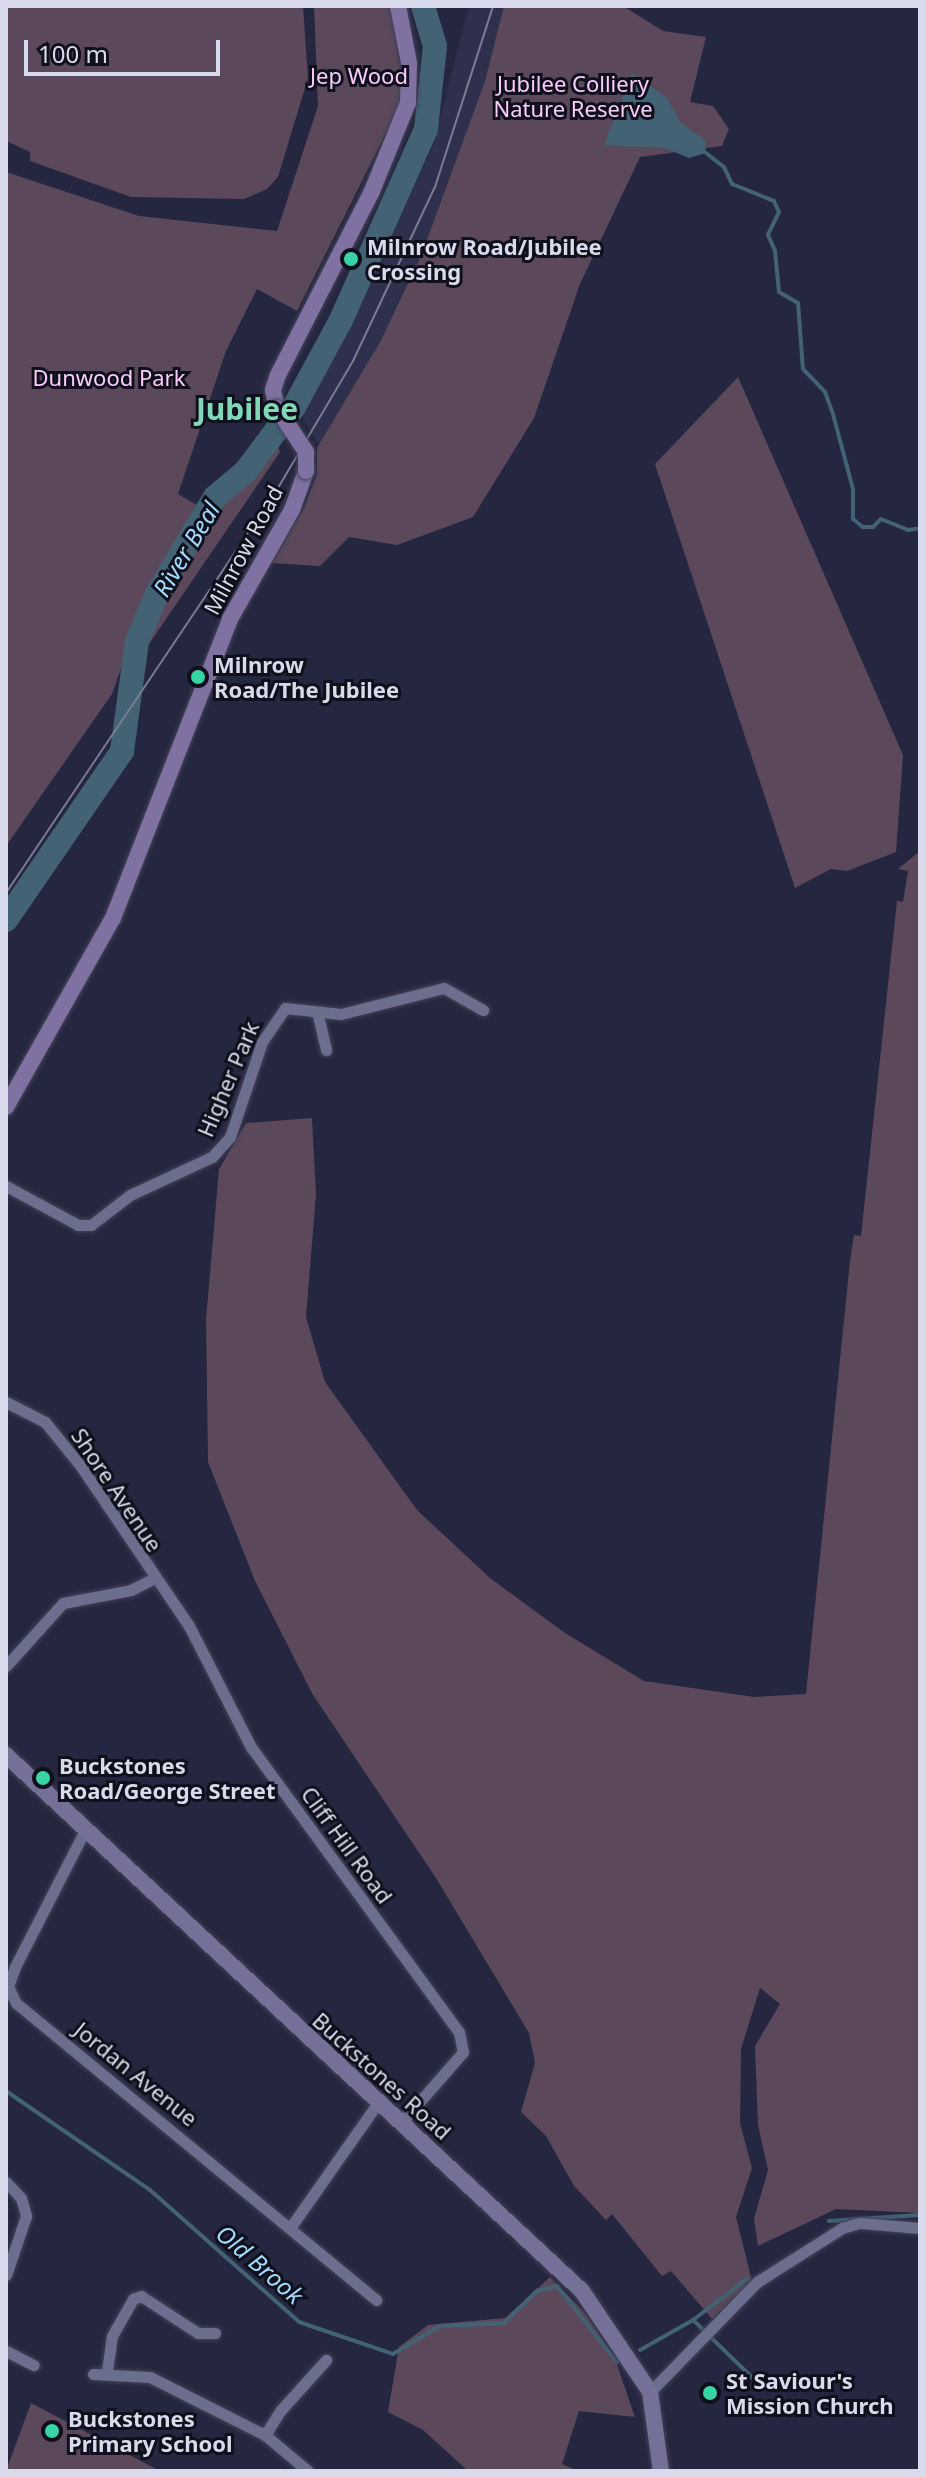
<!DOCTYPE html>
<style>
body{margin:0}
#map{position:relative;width:926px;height:2477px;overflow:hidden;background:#25263f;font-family:"Noto Sans",sans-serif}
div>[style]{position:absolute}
.built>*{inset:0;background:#2e304e}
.green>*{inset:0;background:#5b495b}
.water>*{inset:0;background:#436375}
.stream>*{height:4px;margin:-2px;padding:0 2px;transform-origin:2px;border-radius:2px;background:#436375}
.river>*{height:24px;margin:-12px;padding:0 12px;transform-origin:12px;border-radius:12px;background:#436375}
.roads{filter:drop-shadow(0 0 2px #434359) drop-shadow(0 0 2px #434359)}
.street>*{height:11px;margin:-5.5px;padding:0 5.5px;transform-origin:5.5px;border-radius:5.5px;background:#6b6e8c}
.secondary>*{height:16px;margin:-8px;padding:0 8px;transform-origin:8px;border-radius:8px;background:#757097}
.primary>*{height:16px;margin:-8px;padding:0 8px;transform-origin:8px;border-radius:8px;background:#7f72a2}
.tram>*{height:2px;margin:-1px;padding:0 1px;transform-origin:1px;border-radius:1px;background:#7a7c91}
.bridges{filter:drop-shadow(0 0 2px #434359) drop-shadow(0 0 2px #434359)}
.primary-bridge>*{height:16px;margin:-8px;padding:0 8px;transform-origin:8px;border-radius:8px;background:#7f72a2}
.dots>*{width:22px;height:22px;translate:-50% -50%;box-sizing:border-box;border:4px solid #10101c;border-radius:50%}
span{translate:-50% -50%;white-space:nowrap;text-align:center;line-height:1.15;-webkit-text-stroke:6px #10101c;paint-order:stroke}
.park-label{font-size:22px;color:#f9ccfa}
.poi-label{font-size:22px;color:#d9dbec;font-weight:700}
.left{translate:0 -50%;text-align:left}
.street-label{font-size:22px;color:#d9dbec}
.water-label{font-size:24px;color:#a0dbff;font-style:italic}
.district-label{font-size:30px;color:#7fd9b8;font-weight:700}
.frame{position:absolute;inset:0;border:8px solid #d9dbec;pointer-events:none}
.scale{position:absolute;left:24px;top:40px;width:196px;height:36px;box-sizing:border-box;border:4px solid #d9dbec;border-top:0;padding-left:10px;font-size:24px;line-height:28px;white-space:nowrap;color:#d9dbec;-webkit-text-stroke:6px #10101c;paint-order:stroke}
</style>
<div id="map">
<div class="built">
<div style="clip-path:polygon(469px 6px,504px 6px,485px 81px,421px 256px,380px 342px,319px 445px,298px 411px,326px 370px,433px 146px)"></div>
</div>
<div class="green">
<div style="clip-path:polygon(6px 6px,303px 6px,308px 78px,278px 177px,267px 189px,244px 199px,131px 197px,30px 161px,30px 152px,6px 141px)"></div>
<div style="clip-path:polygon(314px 6px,390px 6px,405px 95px,297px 311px,257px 289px,226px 351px,178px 494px,202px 508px,144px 604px,112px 694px,6px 846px,6px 172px,139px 216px,277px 231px,318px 106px)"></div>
<div style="clip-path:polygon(504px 6px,623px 6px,663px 31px,706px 37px,690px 102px,713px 106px,729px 129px,722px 146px,640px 157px,580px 284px,534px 418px,473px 517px,397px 545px,349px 537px,320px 566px,272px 563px,304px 508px,317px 474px,317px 448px,380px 342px,421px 256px,485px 81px)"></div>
<div style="clip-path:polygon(738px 377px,903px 755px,896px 852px,847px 871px,831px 869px,795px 888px,655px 464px)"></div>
<div style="clip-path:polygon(277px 444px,280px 452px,149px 644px,155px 605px,222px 500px,248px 482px)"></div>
<div style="clip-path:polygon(920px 851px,920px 2213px,836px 2209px,758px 2246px,754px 2219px,768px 2170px,758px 2125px,755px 2046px,780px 2004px,760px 1988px,741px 2049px,740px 2123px,752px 2168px,736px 2217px,752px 2281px,712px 2319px,671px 2271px,662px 2276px,612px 2214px,606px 2220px,574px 2186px,546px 2136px,521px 2112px,535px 2063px,529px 2033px,436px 1878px,313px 1695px,255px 1581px,208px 1462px,206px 1320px,219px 1169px,246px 1123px,312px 1118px,316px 1194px,306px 1317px,325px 1382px,417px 1510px,490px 1578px,565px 1633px,644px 1681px,754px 1697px,806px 1694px,850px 1261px,854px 1235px,861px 1236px,897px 901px,903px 902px,908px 871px,898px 869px)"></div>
<div style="clip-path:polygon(550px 2277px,584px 2312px,614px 2356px,635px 2417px,579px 2411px,562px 2464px,578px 2471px,468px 2471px,423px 2430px,388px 2412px,399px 2347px,428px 2325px,505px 2318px)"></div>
<div style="clip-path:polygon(31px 2403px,160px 2471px,6px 2471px)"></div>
</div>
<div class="water">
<div style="clip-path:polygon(632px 73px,667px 98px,681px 123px,705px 140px,706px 153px,689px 158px,665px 148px,604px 145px)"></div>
</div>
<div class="stream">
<div style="left:706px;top:153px;width:23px;rotate:38deg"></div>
<div style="left:724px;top:167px;width:19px;rotate:65deg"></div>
<div style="left:732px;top:184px;width:45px;rotate:22deg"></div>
<div style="left:774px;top:201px;width:12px;rotate:66deg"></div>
<div style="left:779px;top:212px;width:25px;rotate:116deg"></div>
<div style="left:768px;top:235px;width:17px;rotate:66deg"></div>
<div style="left:775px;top:251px;width:41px;rotate:84.4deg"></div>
<div style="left:779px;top:292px;width:22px;rotate:30deg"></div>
<div style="left:798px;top:303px;width:66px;rotate:85.7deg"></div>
<div style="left:803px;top:369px;width:32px;rotate:46deg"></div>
<div style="left:825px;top:392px;width:23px;rotate:70deg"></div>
<div style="left:833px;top:414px;width:78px;rotate:75.1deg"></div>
<div style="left:853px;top:489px;width:30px;rotate:90deg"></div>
<div style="left:853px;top:519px;width:13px;rotate:39deg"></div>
<div style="left:863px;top:527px;width:10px"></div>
<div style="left:873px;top:527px;width:11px;rotate:-45deg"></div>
<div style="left:881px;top:519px;width:29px;rotate:22deg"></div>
<div style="left:908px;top:530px;width:12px;rotate:-9deg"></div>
<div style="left:6px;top:2091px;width:175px;rotate:34.5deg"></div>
<div style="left:150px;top:2190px;width:199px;rotate:41.5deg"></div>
<div style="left:299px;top:2322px;width:99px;rotate:18.8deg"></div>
<div style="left:393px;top:2354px;width:55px;rotate:-30.8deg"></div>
<div style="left:440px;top:2326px;width:64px;rotate:-2.7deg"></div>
<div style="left:504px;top:2323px;width:46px;rotate:-44.1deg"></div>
<div style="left:537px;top:2291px;width:21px;rotate:-14deg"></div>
<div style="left:557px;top:2286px;width:97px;rotate:51.7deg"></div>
<div style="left:829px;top:2221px;width:91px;rotate:-3.8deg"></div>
<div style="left:693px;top:2320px;width:98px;rotate:44.2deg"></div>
<div style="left:640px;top:2350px;width:61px;rotate:-29.5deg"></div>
<div style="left:693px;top:2320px;width:68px;rotate:-37.2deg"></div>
</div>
<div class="river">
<div style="left:6px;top:920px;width:205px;rotate:-55.5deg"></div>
<div style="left:122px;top:751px;width:111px;rotate:-82.2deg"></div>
<div style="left:137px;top:641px;width:51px;rotate:-66.9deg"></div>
<div style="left:157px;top:594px;width:113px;rotate:-59.1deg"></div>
<div style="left:215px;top:497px;width:39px;rotate:-40deg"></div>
<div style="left:245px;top:472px;width:81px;rotate:-53deg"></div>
<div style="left:294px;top:407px;width:99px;rotate:-61.6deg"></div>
<div style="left:341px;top:320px;width:209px;rotate:-66deg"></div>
<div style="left:426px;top:129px;width:83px;rotate:-83.8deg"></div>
<div style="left:435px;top:46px;width:42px;rotate:-106.7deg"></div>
</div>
<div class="roads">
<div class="street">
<div style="left:318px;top:1015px;width:36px;rotate:77deg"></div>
<div style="left:6px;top:1186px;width:82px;rotate:28.4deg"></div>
<div style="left:78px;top:1225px;width:13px"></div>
<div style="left:91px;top:1225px;width:49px;rotate:-37.6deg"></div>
<div style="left:130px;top:1195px;width:90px;rotate:-24.9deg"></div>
<div style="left:212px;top:1157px;width:27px;rotate:-48deg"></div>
<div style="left:230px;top:1137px;width:100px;rotate:-71.4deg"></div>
<div style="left:262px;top:1042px;width:41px;rotate:-55.9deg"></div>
<div style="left:285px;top:1008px;width:56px;rotate:6.1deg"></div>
<div style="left:341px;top:1014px;width:106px;rotate:-14.2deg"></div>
<div style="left:444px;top:988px;width:45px;rotate:29.4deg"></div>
<div style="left:6px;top:1402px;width:44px;rotate:27.1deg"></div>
<div style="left:45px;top:1422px;width:55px;rotate:50.9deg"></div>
<div style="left:80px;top:1465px;width:194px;rotate:55.9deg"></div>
<div style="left:189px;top:1626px;width:136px;rotate:62.9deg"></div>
<div style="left:251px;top:1747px;width:353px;rotate:53.9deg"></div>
<div style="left:459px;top:2032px;width:20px;rotate:79deg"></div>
<div style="left:463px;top:2052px;width:94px;rotate:131.1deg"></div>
<div style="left:6px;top:1666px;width:85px;rotate:-47.9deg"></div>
<div style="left:63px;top:1603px;width:69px;rotate:-10.8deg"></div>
<div style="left:131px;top:1590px;width:25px;rotate:-27deg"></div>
<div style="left:84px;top:1832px;width:152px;rotate:117.1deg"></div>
<div style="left:15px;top:1967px;width:20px;rotate:110deg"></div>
<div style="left:8px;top:1986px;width:19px;rotate:65deg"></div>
<div style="left:16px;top:2003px;width:467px;rotate:39.5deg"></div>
<div style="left:6px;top:2182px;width:22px;rotate:47deg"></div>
<div style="left:21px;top:2198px;width:19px;rotate:74deg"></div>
<div style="left:26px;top:2216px;width:62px;rotate:108.7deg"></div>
<div style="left:290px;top:2228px;width:151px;rotate:-54.9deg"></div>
<div style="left:6px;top:2351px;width:31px;rotate:27deg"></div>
<div style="left:107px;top:2371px;width:35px;rotate:-82deg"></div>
<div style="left:112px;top:2336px;width:43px;rotate:-60.4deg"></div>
<div style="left:133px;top:2299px;width:9px;rotate:-21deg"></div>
<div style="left:141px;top:2296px;width:68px;rotate:33deg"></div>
<div style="left:198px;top:2333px;width:17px"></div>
<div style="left:93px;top:2374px;width:57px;rotate:3deg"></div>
<div style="left:150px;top:2377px;width:129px;rotate:26.8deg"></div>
<div style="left:265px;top:2435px;width:56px;rotate:39.9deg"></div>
<div style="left:650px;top:2392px;width:153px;rotate:-45.8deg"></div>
<div style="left:757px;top:2282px;width:101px;rotate:-32.4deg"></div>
<div style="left:842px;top:2228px;width:19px;rotate:-16deg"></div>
<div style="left:860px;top:2223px;width:60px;rotate:4.8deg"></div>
<div style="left:265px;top:2435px;width:28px;rotate:-58deg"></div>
<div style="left:280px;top:2411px;width:69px;rotate:-48deg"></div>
</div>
<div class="secondary">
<div style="left:6px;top:1755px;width:787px;rotate:42.94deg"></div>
<div style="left:582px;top:2291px;width:122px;rotate:56deg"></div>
<div style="left:650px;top:2392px;width:80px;rotate:82.1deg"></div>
</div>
<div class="primary">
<div style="left:277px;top:408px;width:18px;rotate:-103deg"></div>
<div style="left:273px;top:390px;width:16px;rotate:-72deg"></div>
<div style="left:278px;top:375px;width:207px;rotate:-62.9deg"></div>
<div style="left:372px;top:191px;width:95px;rotate:-67.8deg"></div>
<div style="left:408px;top:103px;width:40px;rotate:-88.6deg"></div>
<div style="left:409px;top:63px;width:58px;rotate:-100.9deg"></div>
<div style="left:6px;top:1107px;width:217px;rotate:-60.5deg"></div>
<div style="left:113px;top:918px;width:321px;rotate:-68.6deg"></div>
<div style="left:230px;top:619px;width:125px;rotate:-60.4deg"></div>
<div style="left:292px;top:510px;width:41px;rotate:-70.3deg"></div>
</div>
</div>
<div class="tram">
<div style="left:6px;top:893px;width:482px;rotate:-56.1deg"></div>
<div style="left:275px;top:493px;width:153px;rotate:-59.4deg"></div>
<div style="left:353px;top:361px;width:192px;rotate:-64.8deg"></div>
<div style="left:435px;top:187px;width:190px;rotate:-72.2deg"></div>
</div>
<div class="bridges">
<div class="primary-bridge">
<div style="left:277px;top:408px;width:53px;rotate:56.6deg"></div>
<div style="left:306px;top:452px;width:19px;rotate:90deg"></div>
</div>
</div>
<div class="dots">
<div style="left:351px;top:259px;background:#38d4a6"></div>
<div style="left:198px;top:677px;background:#38d4a6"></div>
<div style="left:43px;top:1778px;background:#38d4a6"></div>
<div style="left:710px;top:2393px;background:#38d4a6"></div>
<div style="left:52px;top:2431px;background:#38d4a6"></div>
</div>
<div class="park-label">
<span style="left:359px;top:76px">Jep Wood</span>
<span style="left:573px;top:96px">Jubilee Colliery<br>Nature Reserve</span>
<span style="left:109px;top:378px">Dunwood Park</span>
</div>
<div class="poi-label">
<span class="left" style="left:367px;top:259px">Milnrow Road/Jubilee<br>Crossing</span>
<span class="left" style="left:214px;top:677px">Milnrow<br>Road/The Jubilee</span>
<span class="left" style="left:59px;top:1778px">Buckstones<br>Road/George Street</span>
<span class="left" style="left:726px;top:2393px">St Saviour's<br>Mission Church</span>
<span class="left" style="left:68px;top:2431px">Buckstones<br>Primary School</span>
</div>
<div class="street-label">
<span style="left:243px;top:550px;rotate:-62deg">Milnrow Road</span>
<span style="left:228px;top:1079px;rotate:-67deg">Higher Park</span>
<span style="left:117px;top:1490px;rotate:56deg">Shore Avenue</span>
<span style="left:347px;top:1845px;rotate:54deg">Cliff Hill Road</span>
<span style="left:136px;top:2074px;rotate:39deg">Jordan Avenue</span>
<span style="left:382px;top:2076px;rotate:42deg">Buckstones Road</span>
</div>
<div class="water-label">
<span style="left:186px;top:549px;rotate:-59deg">River Beal</span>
<span style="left:260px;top:2264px;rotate:41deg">Old Brook</span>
</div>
<div class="district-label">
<span style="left:247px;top:409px">Jubilee</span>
</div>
<div class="frame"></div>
<div class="scale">100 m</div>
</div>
